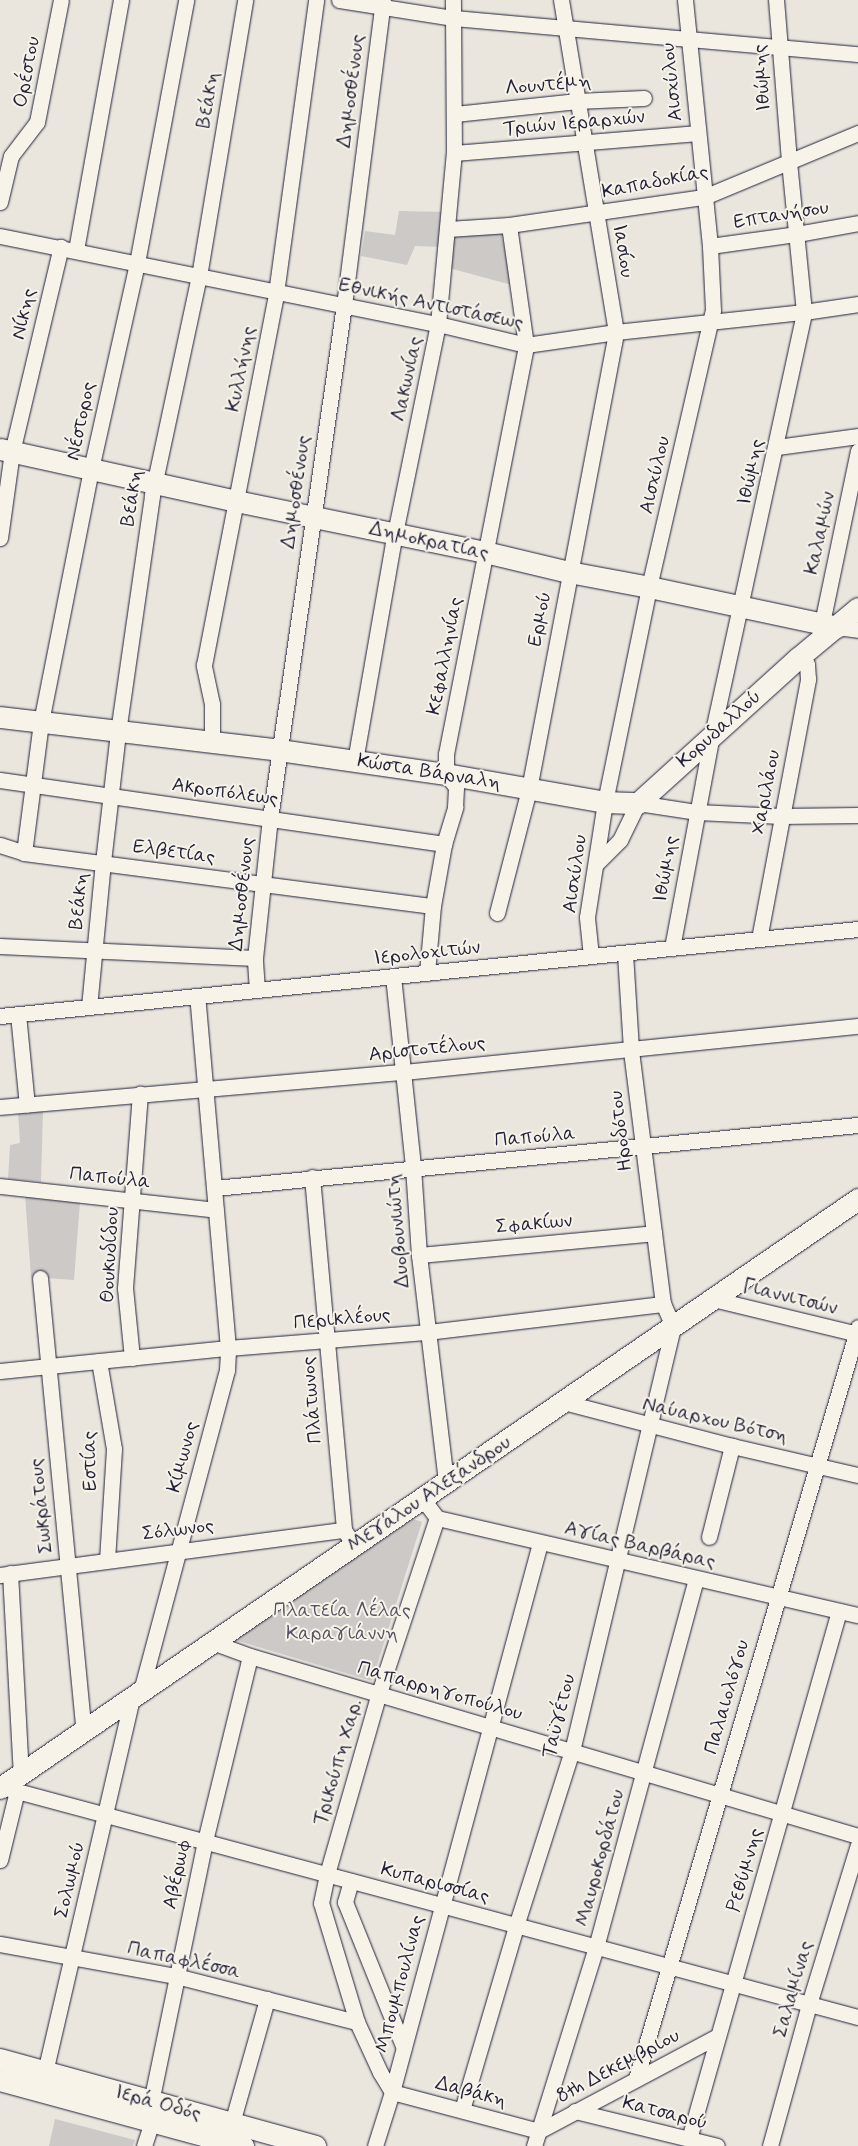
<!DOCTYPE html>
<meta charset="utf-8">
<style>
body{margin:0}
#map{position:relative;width:858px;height:2146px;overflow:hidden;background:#eae6de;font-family:Mynerve,sans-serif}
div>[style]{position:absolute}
.green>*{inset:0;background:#cdc9c6}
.roads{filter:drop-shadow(0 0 1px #22223b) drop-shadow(0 0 1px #22223b)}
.street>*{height:15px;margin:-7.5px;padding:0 7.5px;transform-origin:7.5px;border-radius:7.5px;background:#f7f3e8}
.secondary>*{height:21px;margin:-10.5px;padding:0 10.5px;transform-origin:10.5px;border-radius:10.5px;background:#f7f3e8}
span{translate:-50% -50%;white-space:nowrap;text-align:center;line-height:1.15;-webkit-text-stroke:4px #f7f3e8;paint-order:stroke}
.street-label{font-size:20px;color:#22223b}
.park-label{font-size:20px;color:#555465}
</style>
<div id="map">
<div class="green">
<div style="clip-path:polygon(399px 211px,445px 212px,442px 247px,415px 246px,407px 265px,361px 256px,365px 231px,395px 235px)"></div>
<div style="clip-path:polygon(501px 231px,512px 285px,449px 268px,453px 234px)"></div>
<div style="clip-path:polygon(43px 1110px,41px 1182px,8px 1179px,10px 1145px,20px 1143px,18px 1112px)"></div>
<div style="clip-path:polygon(25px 1195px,80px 1202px,74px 1280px,31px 1277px)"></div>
<div style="clip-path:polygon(413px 1519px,422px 1522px,372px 1681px,235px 1640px)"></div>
<div style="clip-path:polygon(55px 2119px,135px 2140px,133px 2146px,49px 2146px)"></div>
</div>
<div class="roads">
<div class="street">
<div style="left:339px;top:0;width:115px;rotate:9deg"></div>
<div style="left:453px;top:18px;width:407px;rotate:5.1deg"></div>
<div style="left:455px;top:114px;width:123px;rotate:-6.1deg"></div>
<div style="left:577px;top:101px;width:67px;rotate:-2.6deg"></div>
<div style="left:454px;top:153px;width:245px;rotate:-4.7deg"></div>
<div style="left:0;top:202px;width:47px;rotate:-76.6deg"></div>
<div style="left:11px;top:156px;width:43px;rotate:-52.6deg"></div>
<div style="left:37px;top:122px;width:124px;rotate:-78.9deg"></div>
<div style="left:448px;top:229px;width:61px;rotate:-3.8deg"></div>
<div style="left:509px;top:225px;width:197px;rotate:-8.2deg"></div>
<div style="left:704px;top:197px;width:167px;rotate:-22.6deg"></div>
<div style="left:0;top:236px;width:447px;rotate:11.4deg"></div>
<div style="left:438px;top:324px;width:90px;rotate:13.4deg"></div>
<div style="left:526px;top:345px;width:91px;rotate:-8.2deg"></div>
<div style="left:616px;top:332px;width:189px;rotate:-6.1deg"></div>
<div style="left:804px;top:312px;width:55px;rotate:-8.4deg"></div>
<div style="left:710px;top:246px;width:88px;rotate:-7.9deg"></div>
<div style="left:797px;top:234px;width:62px;rotate:-10.2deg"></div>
<div style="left:76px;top:250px;width:254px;rotate:-79.8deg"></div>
<div style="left:777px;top:447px;width:82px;rotate:-7.7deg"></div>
<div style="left:0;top:538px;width:87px;rotate:-82.1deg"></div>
<div style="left:12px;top:452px;width:211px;rotate:-76.6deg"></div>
<div style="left:822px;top:623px;width:176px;rotate:-78.2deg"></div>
<div style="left:837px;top:627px;width:21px;rotate:8deg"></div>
<div style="left:212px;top:743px;width:39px;rotate:-90deg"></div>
<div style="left:212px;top:704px;width:40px;rotate:-102deg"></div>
<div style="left:204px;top:665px;width:379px;rotate:-79deg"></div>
<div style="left:276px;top:293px;width:296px;rotate:-82.2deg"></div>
<div style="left:355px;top:761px;width:221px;rotate:-80.1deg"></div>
<div style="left:393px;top:543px;width:224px;rotate:-78.4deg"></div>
<div style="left:438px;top:324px;width:172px;rotate:-84.7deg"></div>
<div style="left:454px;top:153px;width:153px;rotate:-90.4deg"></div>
<div style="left:0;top:780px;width:449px;rotate:8.2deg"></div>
<div style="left:0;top:845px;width:25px;rotate:18deg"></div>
<div style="left:24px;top:853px;width:412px;rotate:7.4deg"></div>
<div style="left:24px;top:853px;width:132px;rotate:-82.6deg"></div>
<div style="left:41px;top:722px;width:258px;rotate:-78.8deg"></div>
<div style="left:91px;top:469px;width:211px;rotate:-77.4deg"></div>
<div style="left:137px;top:263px;width:268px;rotate:-79.4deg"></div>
<div style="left:596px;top:864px;width:34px;rotate:-45deg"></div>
<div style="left:620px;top:840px;width:41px;rotate:-64.1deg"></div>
<div style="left:638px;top:803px;width:60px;rotate:8.7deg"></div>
<div style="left:697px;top:812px;width:84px;rotate:2.7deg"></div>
<div style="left:781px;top:816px;width:77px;rotate:-0.7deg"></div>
<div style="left:497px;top:913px;width:128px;rotate:-75.5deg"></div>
<div style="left:529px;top:789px;width:465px;rotate:-79.2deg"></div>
<div style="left:616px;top:332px;width:337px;rotate:-99.4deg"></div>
<div style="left:759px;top:939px;width:265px;rotate:-79.3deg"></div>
<div style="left:808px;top:679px;width:15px;rotate:-94deg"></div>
<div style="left:807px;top:664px;width:11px;rotate:-146deg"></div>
<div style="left:0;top:946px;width:255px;rotate:2.7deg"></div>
<div style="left:672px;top:948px;width:217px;rotate:-79.4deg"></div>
<div style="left:712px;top:735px;width:433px;rotate:-77.7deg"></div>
<div style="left:804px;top:312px;width:152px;rotate:-95.7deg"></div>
<div style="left:789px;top:161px;width:162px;rotate:-94.6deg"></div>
<div style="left:591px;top:956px;width:39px;rotate:-96deg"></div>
<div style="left:587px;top:917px;width:116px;rotate:-81.1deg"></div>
<div style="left:605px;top:802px;width:219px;rotate:-78.4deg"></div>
<div style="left:649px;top:587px;width:284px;rotate:-77deg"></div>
<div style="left:713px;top:310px;width:64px;rotate:-92.7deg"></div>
<div style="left:710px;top:246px;width:247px;rotate:-95.8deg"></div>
<div style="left:427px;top:973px;width:67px;rotate:-84.9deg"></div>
<div style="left:433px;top:906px;width:63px;rotate:-79.9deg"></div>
<div style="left:444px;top:844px;width:39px;rotate:-73deg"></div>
<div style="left:455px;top:807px;width:20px;rotate:-87deg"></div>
<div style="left:456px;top:787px;width:16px;rotate:-128deg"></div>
<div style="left:446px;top:774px;width:20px;rotate:-90deg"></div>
<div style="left:446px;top:754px;width:417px;rotate:-78.9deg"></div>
<div style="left:526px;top:345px;width:121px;rotate:-98.1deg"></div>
<div style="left:393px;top:976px;width:192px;rotate:84deg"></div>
<div style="left:413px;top:1167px;width:88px;rotate:86.1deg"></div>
<div style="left:419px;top:1255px;width:229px;rotate:83.2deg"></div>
<div style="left:257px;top:990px;width:32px;rotate:-94deg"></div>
<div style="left:255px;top:958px;width:141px;rotate:-83.9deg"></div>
<div style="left:270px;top:818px;width:518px;rotate:-81.79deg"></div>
<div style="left:344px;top:305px;width:307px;rotate:-82.7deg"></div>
<div style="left:89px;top:1007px;width:146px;rotate:-84.5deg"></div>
<div style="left:103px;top:862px;width:131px;rotate:-83.4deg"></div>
<div style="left:118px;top:732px;width:239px;rotate:-81.8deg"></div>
<div style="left:152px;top:495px;width:224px;rotate:-77.9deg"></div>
<div style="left:199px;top:276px;width:280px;rotate:-80.5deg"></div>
<div style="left:18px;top:1014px;width:91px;rotate:84.4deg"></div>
<div style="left:0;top:1016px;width:862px;rotate:-5.79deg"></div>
<div style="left:0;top:1107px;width:406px;rotate:-5deg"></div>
<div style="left:404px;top:1072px;width:456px;rotate:-5.8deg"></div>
<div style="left:312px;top:1177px;width:354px;rotate:84.8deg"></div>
<div style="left:0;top:1186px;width:217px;rotate:6.3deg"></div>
<div style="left:215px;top:1188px;width:646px;rotate:-5.6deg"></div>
<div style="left:419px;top:1255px;width:236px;rotate:-5.3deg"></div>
<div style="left:40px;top:1278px;width:455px;rotate:84.5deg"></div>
<div style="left:713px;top:1299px;width:149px;rotate:13.6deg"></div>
<div style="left:132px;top:1358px;width:70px;rotate:-95.7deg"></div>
<div style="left:125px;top:1288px;width:195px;rotate:-85.6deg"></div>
<div style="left:99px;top:1361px;width:89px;rotate:80.3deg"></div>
<div style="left:114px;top:1449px;width:111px;rotate:93.6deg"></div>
<div style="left:0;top:1371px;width:229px;rotate:-5.8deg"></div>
<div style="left:228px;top:1348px;width:201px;rotate:-4.6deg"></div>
<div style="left:428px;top:1332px;width:237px;rotate:-6.8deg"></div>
<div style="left:563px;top:1402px;width:175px;rotate:14.6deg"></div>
<div style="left:732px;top:1446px;width:129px;rotate:13deg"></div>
<div style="left:422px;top:1498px;width:25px;rotate:53deg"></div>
<div style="left:437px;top:1518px;width:432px;rotate:13deg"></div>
<div style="left:709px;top:1537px;width:94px;rotate:-75.8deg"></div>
<div style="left:10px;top:1573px;width:200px;rotate:86.9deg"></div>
<div style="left:0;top:1575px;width:347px;rotate:-7.5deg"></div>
<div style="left:344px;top:1530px;width:18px;rotate:56deg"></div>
<div style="left:212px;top:1642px;width:40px;rotate:20.2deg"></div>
<div style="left:250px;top:1656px;width:634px;rotate:16.49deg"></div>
<div style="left:141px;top:1691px;width:332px;rotate:-75deg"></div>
<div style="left:227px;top:1370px;width:22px;rotate:-87deg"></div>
<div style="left:228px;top:1348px;width:353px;rotate:-95deg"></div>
<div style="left:2px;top:1787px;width:886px;rotate:15.04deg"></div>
<div style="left:0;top:1860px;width:71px;rotate:-76.2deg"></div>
<div style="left:351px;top:1881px;width:22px;rotate:106deg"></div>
<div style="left:345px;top:1902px;width:157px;rotate:68deg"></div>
<div style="left:0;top:1944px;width:179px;rotate:10.3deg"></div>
<div style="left:176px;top:1976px;width:187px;rotate:14.3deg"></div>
<div style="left:45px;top:2072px;width:385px;rotate:-76.9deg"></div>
<div style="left:636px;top:2079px;width:784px;rotate:-73.55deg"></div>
<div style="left:392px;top:2092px;width:23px;rotate:-121deg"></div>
<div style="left:380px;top:2072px;width:55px;rotate:-114.7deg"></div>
<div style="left:357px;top:2022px;width:124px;rotate:-106.8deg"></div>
<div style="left:321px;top:1903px;width:30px;rotate:-78deg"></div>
<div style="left:327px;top:1874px;width:188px;rotate:-74deg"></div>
<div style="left:379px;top:1693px;width:184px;rotate:-71.7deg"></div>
<div style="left:392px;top:2092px;width:152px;rotate:14.9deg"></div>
<div style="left:151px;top:2102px;width:267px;rotate:-78.3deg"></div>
<div style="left:205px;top:1841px;width:190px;rotate:-76.3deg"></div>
<div style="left:462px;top:2110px;width:192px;rotate:-73.6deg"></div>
<div style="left:516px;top:1926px;width:184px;rotate:-72.3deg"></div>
<div style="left:572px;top:1751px;width:437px;rotate:-76.6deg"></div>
<div style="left:673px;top:1326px;width:24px;rotate:-114deg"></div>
<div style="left:663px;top:1304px;width:257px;rotate:-97.2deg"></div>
<div style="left:631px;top:1049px;width:96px;rotate:-93.6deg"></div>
<div style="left:575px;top:2111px;width:146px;rotate:13.8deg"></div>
<div style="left:232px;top:2123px;width:129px;rotate:-74.2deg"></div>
<div style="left:539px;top:2131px;width:200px;rotate:-28deg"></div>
<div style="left:689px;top:2139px;width:549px;rotate:-74.14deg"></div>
<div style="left:144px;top:2146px;width:25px;rotate:-72deg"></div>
<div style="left:375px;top:2146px;width:57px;rotate:-72.5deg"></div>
<div style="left:392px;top:2092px;width:569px;rotate:-74.91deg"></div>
<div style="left:534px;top:2146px;width:208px;rotate:-72.7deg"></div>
<div style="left:596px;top:1947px;width:381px;rotate:-74.8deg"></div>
<div style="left:770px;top:2146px;width:147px;rotate:-74.6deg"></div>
<div style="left:809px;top:2004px;width:166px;rotate:-72.9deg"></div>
</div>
<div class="secondary">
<div style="left:0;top:449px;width:242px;rotate:12.4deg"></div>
<div style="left:236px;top:501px;width:254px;rotate:11.6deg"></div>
<div style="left:485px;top:552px;width:86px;rotate:13.4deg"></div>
<div style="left:569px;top:572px;width:81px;rotate:10.6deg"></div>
<div style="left:649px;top:587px;width:192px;rotate:12deg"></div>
<div style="left:0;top:717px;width:281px;rotate:6.7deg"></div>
<div style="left:279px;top:750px;width:169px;rotate:8.2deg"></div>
<div style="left:446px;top:774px;width:161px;rotate:10deg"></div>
<div style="left:605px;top:802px;width:33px;rotate:2deg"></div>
<div style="left:638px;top:803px;width:216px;rotate:-42.2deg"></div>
<div style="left:798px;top:658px;width:78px;rotate:-39.8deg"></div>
<div style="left:0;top:1788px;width:1041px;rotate:-34.47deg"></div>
<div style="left:0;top:2059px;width:327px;rotate:15.4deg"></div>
<div style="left:0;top:2080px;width:252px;rotate:15.2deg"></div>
</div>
</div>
<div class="street-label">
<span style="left:27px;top:72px;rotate:-79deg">Ορέστου</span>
<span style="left:762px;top:78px;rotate:-94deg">Ιθώμης</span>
<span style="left:672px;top:82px;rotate:-96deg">Αισχύλου</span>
<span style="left:548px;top:85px;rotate:-5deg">Λουντέμη</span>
<span style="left:351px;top:91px;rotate:-83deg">Δημοσθένους</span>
<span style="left:208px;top:100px;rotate:-80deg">Βεάκη</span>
<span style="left:574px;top:123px;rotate:-5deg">Τριών Ιεραρχών</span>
<span style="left:655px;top:182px;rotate:-11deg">Καπαδοκίας</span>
<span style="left:781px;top:215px;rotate:-9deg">Επτανήσου</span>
<span style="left:623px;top:251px;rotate:81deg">Ιασίου</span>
<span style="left:431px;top:304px;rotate:12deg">Εθνικής Αντιστάσεως</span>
<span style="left:24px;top:314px;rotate:-77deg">Νίκης</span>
<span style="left:241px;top:369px;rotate:-79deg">Κυλλήνης</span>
<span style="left:407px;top:379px;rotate:-78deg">Λακωνίας</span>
<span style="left:81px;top:421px;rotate:-78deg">Νέστορος</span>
<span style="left:751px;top:472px;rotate:-78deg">Ιθώμης</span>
<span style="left:655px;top:475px;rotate:-77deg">Αισχύλου</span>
<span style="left:296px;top:492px;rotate:-82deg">Δημοσθένους</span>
<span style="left:132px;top:498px;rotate:-81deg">Βεάκη</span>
<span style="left:820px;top:533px;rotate:-78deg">Καλαμών</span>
<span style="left:429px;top:541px;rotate:12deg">Δημοκρατίας</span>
<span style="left:540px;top:619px;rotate:-79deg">Ερμού</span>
<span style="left:445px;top:656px;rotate:-79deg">Κεφαλληνίας</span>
<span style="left:719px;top:729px;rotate:-42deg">Κορυδαλλού</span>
<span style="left:429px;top:772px;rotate:9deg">Κώστα Βάρναλη</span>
<span style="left:225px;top:792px;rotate:8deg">Ακροπόλεως</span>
<span style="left:766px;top:792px;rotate:-79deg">Χαριλάου</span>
<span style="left:174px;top:852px;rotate:8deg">Ελβετίας</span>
<span style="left:666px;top:869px;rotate:-80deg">Ιθώμης</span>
<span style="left:575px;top:874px;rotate:-82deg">Αισχύλου</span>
<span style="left:242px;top:894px;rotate:-84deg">Δημοσθένους</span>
<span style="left:79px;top:901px;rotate:-84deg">Βεάκη</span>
<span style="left:427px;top:953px;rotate:-6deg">Ιερολοχιτών</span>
<span style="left:427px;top:1049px;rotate:-6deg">Αριστοτέλους</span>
<span style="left:621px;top:1131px;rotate:-97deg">Ηροδότου</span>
<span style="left:535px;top:1137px;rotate:-5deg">Παπούλα</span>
<span style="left:110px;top:1178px;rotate:6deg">Παπούλα</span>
<span style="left:534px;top:1224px;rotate:-5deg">Σφακίων</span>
<span style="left:398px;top:1231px;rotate:-95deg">Δυοβουνιώτη</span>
<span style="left:110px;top:1255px;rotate:-87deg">Θουκυδίδου</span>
<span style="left:790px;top:1297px;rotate:14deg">Γιαννιτσών</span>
<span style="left:342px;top:1319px;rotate:-5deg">Περικλέους</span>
<span style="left:312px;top:1400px;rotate:-95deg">Πλάτωνος</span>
<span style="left:715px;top:1420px;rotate:13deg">Ναύαρχου Βότση</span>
<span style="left:183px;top:1457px;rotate:-75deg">Κίμωνος</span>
<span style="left:90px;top:1461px;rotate:-91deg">Εστίας</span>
<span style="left:429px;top:1494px;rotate:-34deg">Μεγάλου Αλεξάνδρου</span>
<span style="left:41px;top:1506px;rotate:-96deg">Σωκράτους</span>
<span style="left:178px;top:1530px;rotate:-7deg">Σόλωνος</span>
<span style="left:640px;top:1545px;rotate:13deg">Αγίας Βαρβάρας</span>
<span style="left:440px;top:1691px;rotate:16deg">Παπαρρηγοπούλου</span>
<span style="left:727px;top:1697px;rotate:-74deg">Παλαιολόγου</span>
<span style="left:559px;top:1716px;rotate:-76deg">Ταϋγέτου</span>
<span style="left:338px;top:1762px;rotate:-74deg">Τρικούπη Χαρ.</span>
<span style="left:600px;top:1858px;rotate:-75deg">Μαυροκορδάτου</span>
<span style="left:745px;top:1870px;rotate:-74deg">Ρεθύμνης</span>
<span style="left:177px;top:1874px;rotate:-78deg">Αβέρωφ</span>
<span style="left:70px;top:1880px;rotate:-77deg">Σολωμού</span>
<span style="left:435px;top:1883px;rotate:15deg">Κυπαρισσίας</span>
<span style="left:184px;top:1960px;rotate:12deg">Παπαφλέσσα</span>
<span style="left:400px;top:1984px;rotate:-75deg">Μπουμπουλίνας</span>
<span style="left:793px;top:1989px;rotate:-74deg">Σαλαμίνας</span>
<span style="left:618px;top:2066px;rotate:-28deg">8th Δεκεμβριου</span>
<span style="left:471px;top:2092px;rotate:15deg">Δαβάκη</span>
<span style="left:158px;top:2103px;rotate:15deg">Ιερά Οδός</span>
<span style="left:665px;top:2113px;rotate:14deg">Κατσαρού</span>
</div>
<div class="park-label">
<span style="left:342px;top:1622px">Πλατεία Λέλας<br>Καραγιάννη</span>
</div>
</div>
